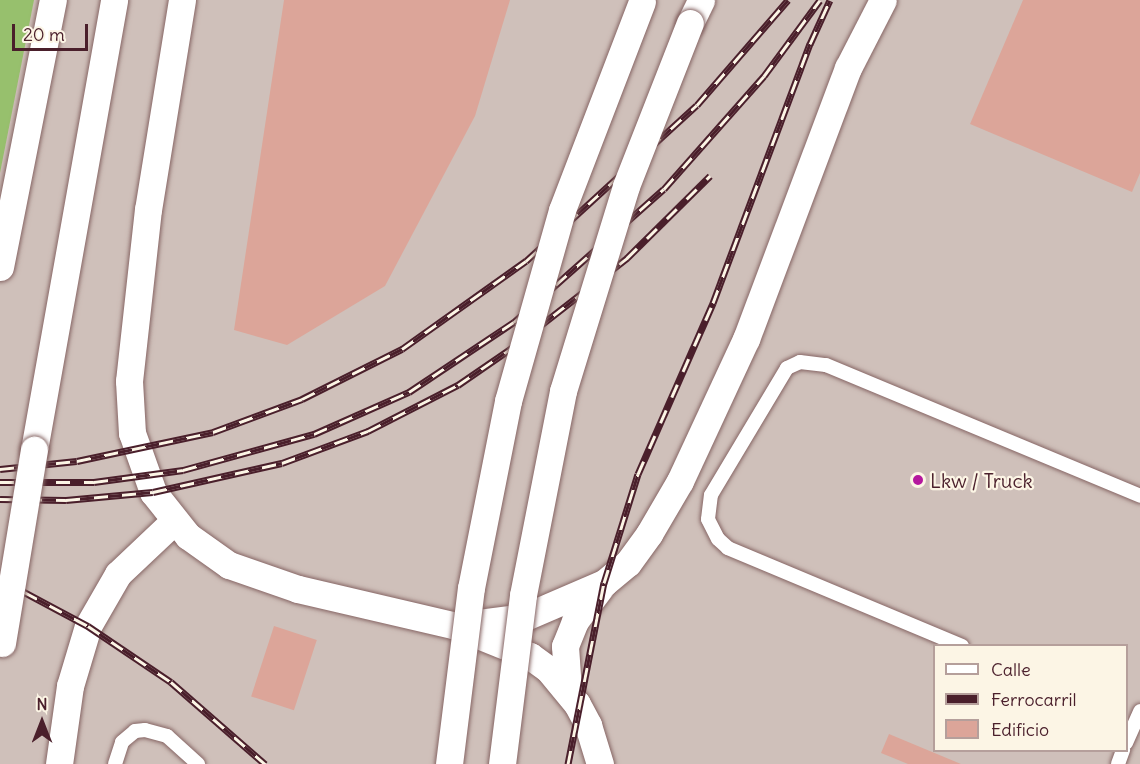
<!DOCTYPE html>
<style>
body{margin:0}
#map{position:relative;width:1140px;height:764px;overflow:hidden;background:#f6e6cd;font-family:Delius,sans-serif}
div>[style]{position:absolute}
.industrial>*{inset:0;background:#cfc0ba}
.green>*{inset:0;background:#97c06d}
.building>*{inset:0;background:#dca599;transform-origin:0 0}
.roads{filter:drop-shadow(0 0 2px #866564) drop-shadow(0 0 2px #866564)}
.lane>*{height:14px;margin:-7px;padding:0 7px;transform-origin:7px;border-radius:7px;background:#fff}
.street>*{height:27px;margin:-13.5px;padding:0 13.5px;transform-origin:13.5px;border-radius:13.5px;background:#fff}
.rail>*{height:7px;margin-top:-3.5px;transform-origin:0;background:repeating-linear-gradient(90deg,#fcf5e5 0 14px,#4a1f2b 0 28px);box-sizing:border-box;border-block:2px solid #4a1f2b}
.bridges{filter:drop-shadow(0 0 2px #866564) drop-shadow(0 0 2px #866564)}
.street-bridge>*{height:27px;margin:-13.5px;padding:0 13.5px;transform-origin:13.5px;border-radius:13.5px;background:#fff}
.dots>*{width:16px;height:16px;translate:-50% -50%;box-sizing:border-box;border:3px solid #fcf5e5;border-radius:50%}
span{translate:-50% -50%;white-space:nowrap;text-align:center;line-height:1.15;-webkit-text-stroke:4.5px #fcf5e5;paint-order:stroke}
.poi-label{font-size:20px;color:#4a1f2b}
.left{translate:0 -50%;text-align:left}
.legend{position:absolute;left:933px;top:644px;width:195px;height:108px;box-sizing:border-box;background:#fcf5e5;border:2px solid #b59f9b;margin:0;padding:8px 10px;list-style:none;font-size:18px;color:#4a1f2b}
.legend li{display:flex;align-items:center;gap:12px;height:30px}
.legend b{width:30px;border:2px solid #b59f9b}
.north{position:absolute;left:12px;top:692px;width:60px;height:60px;-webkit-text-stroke:4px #fcf5e5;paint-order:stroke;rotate:0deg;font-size:16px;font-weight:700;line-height:24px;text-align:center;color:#4a1f2b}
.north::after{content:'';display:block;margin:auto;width:21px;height:27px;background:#4a1f2b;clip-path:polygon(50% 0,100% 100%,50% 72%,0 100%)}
.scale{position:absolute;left:12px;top:24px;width:76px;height:27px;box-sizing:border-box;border:3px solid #4a1f2b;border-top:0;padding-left:8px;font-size:18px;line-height:21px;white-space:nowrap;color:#4a1f2b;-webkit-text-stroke:4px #fcf5e5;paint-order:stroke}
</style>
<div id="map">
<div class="industrial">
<div style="clip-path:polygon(evenodd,0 0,1140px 0,1140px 764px,0 764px,0 0,934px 646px,1126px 646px,1126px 750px,934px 750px,934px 646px)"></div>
</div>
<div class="green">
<div style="clip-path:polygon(0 0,34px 0,0 173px)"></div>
</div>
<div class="building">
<div style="clip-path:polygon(284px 0,510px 0,475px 116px,385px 286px,287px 345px,234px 330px)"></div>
<div style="clip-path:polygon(1023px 0,1140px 0,1140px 173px,1132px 192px,970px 124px)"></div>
<div style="left:274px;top:626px;width:45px;height:74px;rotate:18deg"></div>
<div style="clip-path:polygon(889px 734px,961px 764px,908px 764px,881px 753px)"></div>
</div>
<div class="roads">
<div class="lane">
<div style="left:962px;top:646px;width:254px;rotate:-157.3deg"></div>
<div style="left:728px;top:548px;width:13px;rotate:-138deg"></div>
<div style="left:718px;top:539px;width:22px;rotate:-117deg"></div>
<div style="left:708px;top:519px;width:24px;rotate:-83deg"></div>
<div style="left:711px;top:495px;width:148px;rotate:-59.1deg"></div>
<div style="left:787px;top:368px;width:14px;rotate:-25deg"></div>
<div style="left:800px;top:362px;width:26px;rotate:7deg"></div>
<div style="left:826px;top:365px;width:340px;rotate:22.6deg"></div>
<div style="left:1126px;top:743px;width:35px;rotate:-66deg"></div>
<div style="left:115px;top:764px;width:23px;rotate:-72deg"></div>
<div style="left:122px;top:742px;width:17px;rotate:-40deg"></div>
<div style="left:135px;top:731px;width:10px;rotate:-6deg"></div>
<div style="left:145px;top:730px;width:23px;rotate:15deg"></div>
<div style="left:167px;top:736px;width:42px;rotate:42.1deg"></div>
<div style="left:1118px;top:764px;width:15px;rotate:-70deg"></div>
</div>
<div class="street">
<div style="left:182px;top:0;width:212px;rotate:99.2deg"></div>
<div style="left:148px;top:209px;width:173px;rotate:96.3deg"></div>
<div style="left:129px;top:381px;width:52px;rotate:86.7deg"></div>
<div style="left:132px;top:433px;width:63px;rotate:70.4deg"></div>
<div style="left:153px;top:492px;width:56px;rotate:51.5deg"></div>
<div style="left:188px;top:536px;width:50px;rotate:35.3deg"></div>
<div style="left:229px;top:565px;width:73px;rotate:19.2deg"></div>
<div style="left:298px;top:589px;width:159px;rotate:13.1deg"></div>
<div style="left:453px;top:625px;width:83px;rotate:21.9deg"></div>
<div style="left:530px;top:656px;width:22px;rotate:36deg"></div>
<div style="left:548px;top:669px;width:45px;rotate:50.4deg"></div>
<div style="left:577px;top:704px;width:24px;rotate:62deg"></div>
<div style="left:588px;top:725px;width:41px;rotate:72.9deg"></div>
<div style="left:690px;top:23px;width:25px;rotate:-64deg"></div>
<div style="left:0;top:267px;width:272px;rotate:-78.8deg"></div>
<div style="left:34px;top:450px;width:457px;rotate:-79.9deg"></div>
<div style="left:463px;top:625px;width:63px;rotate:-7.4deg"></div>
<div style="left:525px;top:617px;width:86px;rotate:-23.3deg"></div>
<div style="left:604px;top:583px;width:31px;rotate:-40deg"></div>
<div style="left:628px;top:563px;width:36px;rotate:-54deg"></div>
<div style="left:649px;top:534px;width:61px;rotate:-59.7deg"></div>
<div style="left:680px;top:481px;width:157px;rotate:-65.1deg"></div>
<div style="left:746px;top:339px;width:290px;rotate:-69.4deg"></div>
<div style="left:848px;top:68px;width:76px;rotate:-62.8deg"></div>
<div style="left:568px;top:690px;width:44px;rotate:-93.9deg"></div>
<div style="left:565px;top:646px;width:27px;rotate:-68deg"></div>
<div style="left:575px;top:621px;width:41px;rotate:-52.9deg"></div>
<div style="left:59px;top:764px;width:79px;rotate:-82deg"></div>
<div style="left:70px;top:686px;width:63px;rotate:-73.3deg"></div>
<div style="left:88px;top:626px;width:60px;rotate:-60deg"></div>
<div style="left:118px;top:574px;width:77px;rotate:-43.4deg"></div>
</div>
</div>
<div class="rail">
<div style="left:0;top:469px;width:77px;rotate:-5.9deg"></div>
<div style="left:77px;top:461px;width:139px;rotate:-12deg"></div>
<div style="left:213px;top:432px;width:95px;rotate:-20.3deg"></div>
<div style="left:302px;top:399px;width:112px;rotate:-26.6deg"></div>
<div style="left:402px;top:349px;width:152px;rotate:-35.4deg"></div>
<div style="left:526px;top:261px;width:231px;rotate:-42.4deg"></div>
<div style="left:697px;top:105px;width:139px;rotate:-49.1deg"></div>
<div style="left:0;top:482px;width:94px"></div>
<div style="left:94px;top:482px;width:90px;rotate:-7.7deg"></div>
<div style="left:183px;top:470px;width:136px;rotate:-15.4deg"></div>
<div style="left:314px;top:434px;width:104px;rotate:-23.9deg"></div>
<div style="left:409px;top:392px;width:126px;rotate:-33.7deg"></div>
<div style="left:514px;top:322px;width:200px;rotate:-41.6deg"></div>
<div style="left:664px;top:189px;width:151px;rotate:-48.5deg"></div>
<div style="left:764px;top:76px;width:94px;rotate:-53.6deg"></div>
<div style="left:0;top:499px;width:66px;rotate:0.9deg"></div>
<div style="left:66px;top:500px;width:87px;rotate:-5.3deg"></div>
<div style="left:153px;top:492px;width:132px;rotate:-12.7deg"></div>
<div style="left:282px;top:463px;width:92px;rotate:-20.4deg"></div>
<div style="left:368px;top:431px;width:101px;rotate:-27.1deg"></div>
<div style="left:458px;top:385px;width:62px;rotate:-34.5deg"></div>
<div style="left:509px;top:350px;width:150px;rotate:-37.9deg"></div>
<div style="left:627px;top:258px;width:117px;rotate:-44.7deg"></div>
<div style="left:0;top:579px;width:100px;rotate:28.1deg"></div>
<div style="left:88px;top:626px;width:100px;rotate:34deg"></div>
<div style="left:171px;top:682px;width:125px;rotate:41.1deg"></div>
<div style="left:568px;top:764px;width:185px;rotate:-78.8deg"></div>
<div style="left:604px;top:583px;width:114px;rotate:-72.7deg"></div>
<div style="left:638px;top:474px;width:187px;rotate:-66.3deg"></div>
<div style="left:713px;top:303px;width:277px;rotate:-69.5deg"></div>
<div style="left:810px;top:44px;width:48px;rotate:-65.6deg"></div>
</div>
<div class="bridges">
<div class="street-bridge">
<div style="left:2px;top:643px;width:196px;rotate:-80.6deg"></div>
<div style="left:449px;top:764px;width:177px;rotate:-82.9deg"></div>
<div style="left:471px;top:588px;width:191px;rotate:-78.8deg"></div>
<div style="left:508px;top:401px;width:198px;rotate:-74.2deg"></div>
<div style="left:562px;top:210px;width:223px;rotate:-69deg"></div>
<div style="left:502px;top:764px;width:170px;rotate:-82.9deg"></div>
<div style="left:523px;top:595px;width:208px;rotate:-78.9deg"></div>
<div style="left:563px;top:391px;width:214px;rotate:-72.9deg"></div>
<div style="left:626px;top:186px;width:175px;rotate:-68.6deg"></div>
</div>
</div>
<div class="dots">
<div style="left:918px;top:480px;background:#b5179e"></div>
</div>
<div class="poi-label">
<span class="left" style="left:930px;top:480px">Lkw / Truck</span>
</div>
<ul class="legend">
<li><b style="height:8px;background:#fff"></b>Calle</li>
<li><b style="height:8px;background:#4a1f2b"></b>Ferrocarril</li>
<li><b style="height:16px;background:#dca599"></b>Edificio</li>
</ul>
<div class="north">N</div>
<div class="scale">20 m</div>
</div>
